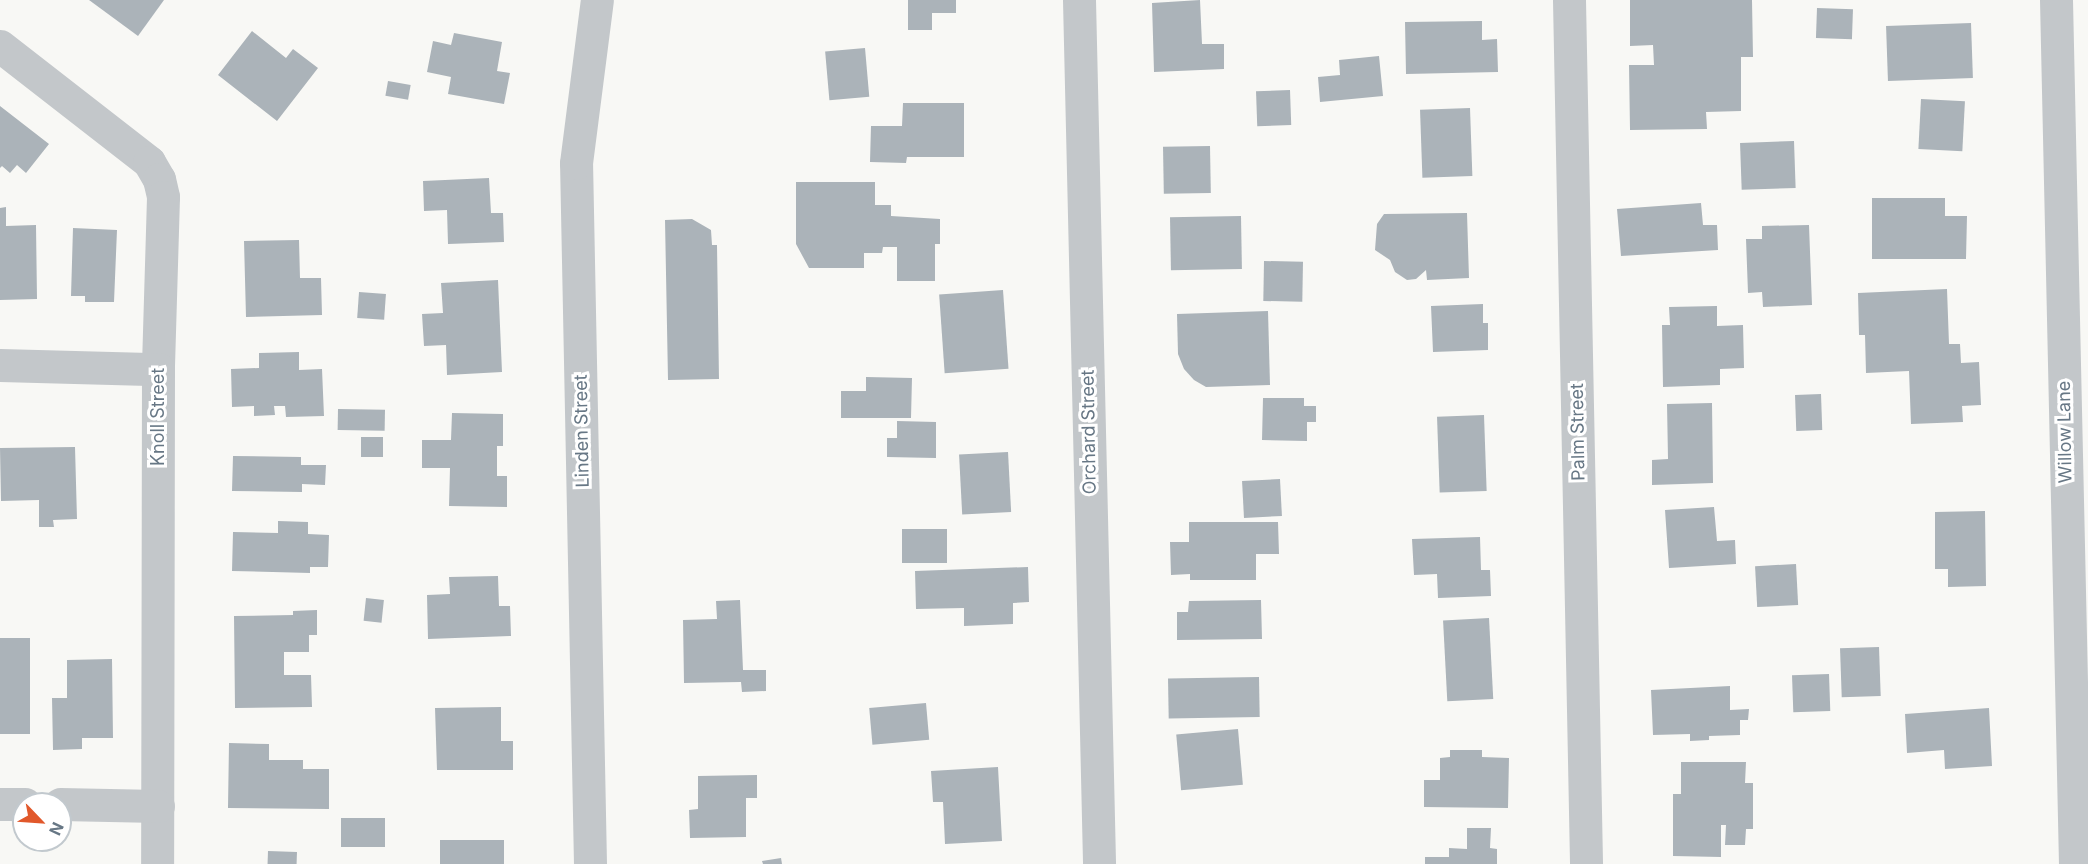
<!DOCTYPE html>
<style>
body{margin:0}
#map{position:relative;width:2088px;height:864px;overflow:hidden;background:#f8f8f5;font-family:Inter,sans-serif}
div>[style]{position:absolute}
.building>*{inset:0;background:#abb3b9;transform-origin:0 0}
.minor>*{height:33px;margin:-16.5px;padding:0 16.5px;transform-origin:16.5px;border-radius:16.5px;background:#c3c7ca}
span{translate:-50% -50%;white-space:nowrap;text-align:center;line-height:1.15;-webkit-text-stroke:6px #fff;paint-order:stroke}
.street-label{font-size:18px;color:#677785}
.north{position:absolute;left:12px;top:792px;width:60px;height:60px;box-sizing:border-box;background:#fff;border:2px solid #c2c9ce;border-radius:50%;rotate:115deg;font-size:16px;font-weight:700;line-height:24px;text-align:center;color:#677785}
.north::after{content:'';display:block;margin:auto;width:21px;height:27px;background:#e1582b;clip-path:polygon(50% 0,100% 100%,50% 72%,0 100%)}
</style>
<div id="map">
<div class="building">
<div style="clip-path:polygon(89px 0,164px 0,138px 36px)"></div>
<div style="clip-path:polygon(908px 0,956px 0,956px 13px,932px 13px,932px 30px,908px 30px)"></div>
<div style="clip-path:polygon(1200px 0,1202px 44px,1224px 44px,1224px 69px,1154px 72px,1152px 3px)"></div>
<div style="clip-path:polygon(1630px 0,1752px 0,1753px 57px,1741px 57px,1741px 111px,1706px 112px,1707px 129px,1630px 130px,1629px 65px,1654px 65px,1653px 45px,1630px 46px)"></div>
<div style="left:1817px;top:8px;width:36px;height:30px;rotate:2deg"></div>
<div style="clip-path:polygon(1482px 21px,1482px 40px,1497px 39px,1498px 72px,1406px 74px,1405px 22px)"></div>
<div style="left:1971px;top:23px;width:55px;height:85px;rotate:88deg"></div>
<div style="clip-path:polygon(252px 31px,286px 58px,293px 49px,318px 68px,277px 121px,218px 75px)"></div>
<div style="clip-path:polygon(454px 33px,502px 42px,497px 71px,510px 73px,504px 104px,448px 94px,451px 77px,427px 72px,433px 41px,451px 45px)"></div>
<div style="left:865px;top:48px;width:49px;height:40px;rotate:85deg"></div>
<div style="clip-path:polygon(1379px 56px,1383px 96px,1320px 102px,1318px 77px,1340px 75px,1339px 60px)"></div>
<div style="left:388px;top:81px;width:23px;height:15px;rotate:10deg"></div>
<div style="left:1290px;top:90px;width:35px;height:34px;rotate:88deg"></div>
<div style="left:1921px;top:99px;width:44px;height:50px;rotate:3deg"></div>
<div style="clip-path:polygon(903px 103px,964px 103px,964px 157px,907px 157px,906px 163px,870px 162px,871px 126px,902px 126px)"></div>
<div style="clip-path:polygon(0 106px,49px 144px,26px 173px,17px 165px,10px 173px,2px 166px,0 168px)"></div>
<div style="left:1470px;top:108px;width:68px;height:50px;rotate:88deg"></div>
<div style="left:1794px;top:141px;width:47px;height:54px;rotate:88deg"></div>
<div style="left:1210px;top:146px;width:47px;height:47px;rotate:89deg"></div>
<div style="clip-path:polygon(489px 178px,491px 213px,503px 213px,504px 242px,448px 244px,447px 210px,424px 211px,423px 181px)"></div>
<div style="clip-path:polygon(796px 182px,875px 182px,875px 205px,891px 205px,891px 216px,940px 219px,940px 244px,935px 244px,935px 281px,897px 281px,897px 247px,883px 247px,882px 253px,864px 253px,864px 268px,809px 268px,796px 244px)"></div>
<div style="clip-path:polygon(1872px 198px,1945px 198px,1945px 216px,1967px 216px,1966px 259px,1872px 259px)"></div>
<div style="clip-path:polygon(1701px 203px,1703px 225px,1717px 225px,1718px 250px,1621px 256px,1617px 209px)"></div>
<div style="clip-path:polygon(6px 207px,6px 226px,36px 225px,37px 299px,0 300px,0 208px)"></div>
<div style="clip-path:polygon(1467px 213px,1469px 278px,1427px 280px,1426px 270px,1416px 279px,1407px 280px,1395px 272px,1390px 260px,1375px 250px,1377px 224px,1384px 214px)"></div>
<div style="left:1241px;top:216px;width:53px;height:71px;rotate:89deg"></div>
<div style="clip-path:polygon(692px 219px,711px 230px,712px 245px,717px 245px,719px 379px,668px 380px,665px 220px)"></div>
<div style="clip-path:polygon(1809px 225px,1812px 305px,1763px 307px,1762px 292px,1748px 293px,1746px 239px,1762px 239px,1762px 226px)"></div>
<div style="clip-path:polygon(73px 228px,117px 230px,114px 302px,85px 302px,85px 296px,71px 296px)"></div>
<div style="clip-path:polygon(299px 240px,300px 278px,321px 278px,322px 315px,246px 317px,244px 241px)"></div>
<div style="left:1264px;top:261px;width:39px;height:40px;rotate:1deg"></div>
<div style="clip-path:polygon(498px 280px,502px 372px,447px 375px,446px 345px,424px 346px,422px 314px,443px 313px,441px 283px)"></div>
<div style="clip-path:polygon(1947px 289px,1949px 344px,1960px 344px,1961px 363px,1979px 362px,1981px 405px,1962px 406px,1963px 422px,1911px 424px,1909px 371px,1866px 373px,1865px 335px,1859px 335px,1858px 293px)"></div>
<div style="left:1003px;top:290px;width:79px;height:64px;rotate:86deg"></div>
<div style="left:359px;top:292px;width:27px;height:26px;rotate:4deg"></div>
<div style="clip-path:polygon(1483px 304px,1483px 323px,1488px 323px,1488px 350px,1433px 352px,1431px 306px)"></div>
<div style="clip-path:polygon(1717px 306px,1717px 326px,1743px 325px,1744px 368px,1720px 369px,1720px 385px,1663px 387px,1662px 325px,1670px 325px,1669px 307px)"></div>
<div style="clip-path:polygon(1268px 311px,1270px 385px,1206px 387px,1194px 380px,1184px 369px,1178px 354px,1177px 314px)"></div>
<div style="clip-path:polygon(299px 352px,299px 370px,322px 369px,324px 416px,286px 417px,285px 406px,274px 406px,275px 415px,254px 416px,254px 406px,232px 407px,231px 369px,259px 368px,259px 353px)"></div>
<div style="clip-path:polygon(866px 377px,912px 378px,911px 418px,841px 418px,841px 391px,866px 391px)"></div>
<div style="left:1821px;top:394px;width:36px;height:26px;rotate:88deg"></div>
<div style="clip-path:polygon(1263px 398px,1304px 398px,1304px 406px,1316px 406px,1316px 422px,1307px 422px,1307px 441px,1262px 440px)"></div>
<div style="clip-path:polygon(1712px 403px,1713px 483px,1652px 485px,1652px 460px,1668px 459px,1667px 404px)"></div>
<div style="left:338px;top:409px;width:47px;height:21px;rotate:1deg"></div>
<div style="clip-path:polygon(452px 413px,503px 414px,503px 446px,497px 446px,497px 476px,507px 476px,507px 507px,449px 506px,450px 468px,422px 468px,422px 440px,451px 440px)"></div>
<div style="left:1484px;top:415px;width:76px;height:47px;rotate:88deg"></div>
<div style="clip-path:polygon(897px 421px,936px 422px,936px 458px,887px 457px,887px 438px,897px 438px)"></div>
<div style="left:361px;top:437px;width:22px;height:20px"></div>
<div style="clip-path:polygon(75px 447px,77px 519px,53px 520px,54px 527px,39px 527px,39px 500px,1px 501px,0 448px)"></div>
<div style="left:1008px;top:452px;width:60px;height:49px;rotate:87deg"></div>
<div style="clip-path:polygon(233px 456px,301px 457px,301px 465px,326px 465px,325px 485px,302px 484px,302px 492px,232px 491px)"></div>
<div style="left:1280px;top:479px;width:37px;height:38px;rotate:87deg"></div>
<div style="clip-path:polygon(1714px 507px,1717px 541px,1735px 540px,1736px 564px,1669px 568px,1665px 510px)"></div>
<div style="clip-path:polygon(1985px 511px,1986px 586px,1948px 587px,1948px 569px,1935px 569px,1935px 512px)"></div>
<div style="clip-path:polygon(278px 521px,308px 522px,308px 534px,329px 535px,328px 567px,310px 567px,310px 573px,232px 571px,233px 532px,278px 533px)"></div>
<div style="clip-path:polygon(1189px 522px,1278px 522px,1279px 554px,1256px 554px,1256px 580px,1190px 580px,1190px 574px,1171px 575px,1170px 542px,1189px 542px)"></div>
<div style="left:902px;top:529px;width:45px;height:34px"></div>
<div style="clip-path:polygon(1480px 537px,1481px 570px,1490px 570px,1491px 596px,1438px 598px,1437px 574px,1414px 575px,1412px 539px)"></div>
<div style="left:1796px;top:564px;width:41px;height:41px;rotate:87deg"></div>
<div style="clip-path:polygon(1028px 567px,1029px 602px,1013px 603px,1013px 624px,964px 626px,964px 608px,916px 609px,915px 571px)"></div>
<div style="clip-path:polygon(498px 576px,499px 606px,510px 606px,511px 636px,428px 639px,427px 595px,450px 594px,449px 577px)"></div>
<div style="left:366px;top:598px;width:18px;height:23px;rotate:6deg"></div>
<div style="clip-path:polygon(740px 600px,743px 670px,766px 670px,766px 691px,742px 692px,741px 682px,684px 683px,683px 620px,717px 619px,716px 601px)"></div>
<div style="clip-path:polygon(1261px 600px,1262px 639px,1177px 640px,1177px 612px,1188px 612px,1189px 601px)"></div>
<div style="clip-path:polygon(317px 610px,317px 635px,309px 635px,309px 652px,284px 652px,284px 675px,311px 675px,312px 707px,235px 708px,234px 616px,293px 615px,293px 611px)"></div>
<div style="left:1489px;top:618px;width:81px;height:46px;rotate:87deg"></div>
<div style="left:0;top:638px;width:30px;height:96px"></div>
<div style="left:1879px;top:647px;width:49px;height:39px;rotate:88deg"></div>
<div style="clip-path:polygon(112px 659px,113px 738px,82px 738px,82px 749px,53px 750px,52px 698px,67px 698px,67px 660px)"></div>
<div style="left:1829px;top:674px;width:37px;height:37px;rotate:88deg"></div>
<div style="left:1259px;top:677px;width:40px;height:91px;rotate:89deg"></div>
<div style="clip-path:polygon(1730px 686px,1730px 710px,1749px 709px,1748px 720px,1740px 720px,1740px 735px,1709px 736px,1709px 740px,1690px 741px,1690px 734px,1653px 735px,1651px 690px)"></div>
<div style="left:926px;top:703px;width:37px;height:57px;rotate:85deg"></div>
<div style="clip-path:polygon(501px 707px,501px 741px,513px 741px,513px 770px,437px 770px,435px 708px)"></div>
<div style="clip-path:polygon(1989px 708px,1992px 766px,1945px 769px,1944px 750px,1907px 753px,1905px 714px)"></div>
<div style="left:1238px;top:729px;width:56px;height:62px;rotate:85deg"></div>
<div style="clip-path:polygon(229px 743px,269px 744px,269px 760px,303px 760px,303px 769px,329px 769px,329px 809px,228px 808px)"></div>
<div style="clip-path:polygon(1450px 750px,1482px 750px,1482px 757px,1509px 758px,1508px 808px,1424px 807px,1424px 780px,1440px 780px,1440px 758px,1450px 757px)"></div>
<div style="clip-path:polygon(1681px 762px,1746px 762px,1745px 783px,1753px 783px,1753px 829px,1746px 829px,1745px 845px,1725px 845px,1726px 825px,1721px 825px,1721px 857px,1673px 856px,1673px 794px,1681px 794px)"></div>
<div style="clip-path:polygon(998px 767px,1002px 841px,945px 844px,943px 802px,933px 802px,931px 771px)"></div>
<div style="clip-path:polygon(757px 775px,757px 798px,746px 798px,746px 837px,690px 838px,689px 810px,698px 809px,698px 776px)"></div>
<div style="left:341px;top:818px;width:44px;height:29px"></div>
<div style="clip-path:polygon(1467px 828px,1491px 828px,1490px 848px,1497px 849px,1497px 864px,1425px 864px,1425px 857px,1449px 857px,1449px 848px,1467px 849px)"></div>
<div style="left:440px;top:840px;width:64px;height:24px"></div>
<div style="left:268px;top:851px;width:29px;height:13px;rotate:2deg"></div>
<div style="clip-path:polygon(781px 858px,782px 864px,763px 864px,762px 861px)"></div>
</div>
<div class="minor">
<div style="left:1079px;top:0;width:864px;rotate:88.67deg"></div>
<div style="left:1569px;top:0;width:864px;rotate:88.87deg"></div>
<div style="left:2056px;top:0;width:864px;rotate:88.74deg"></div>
<div style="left:0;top:46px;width:189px;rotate:37.9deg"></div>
<div style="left:149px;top:162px;width:20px;rotate:60deg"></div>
<div style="left:159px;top:179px;width:18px;rotate:77deg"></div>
<div style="left:163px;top:197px;width:172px;rotate:91.7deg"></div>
<div style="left:158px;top:369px;width:495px;rotate:90.1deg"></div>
<div style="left:0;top:365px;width:158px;rotate:1.5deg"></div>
<div style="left:0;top:804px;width:25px"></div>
<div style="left:60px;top:804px;width:98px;rotate:1.2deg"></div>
<div style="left:590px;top:864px;width:701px;rotate:-91.14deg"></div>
<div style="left:576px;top:163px;width:164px;rotate:-82.7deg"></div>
</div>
<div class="street-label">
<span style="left:158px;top:417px;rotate:-90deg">Knoll Street</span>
<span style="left:582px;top:431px;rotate:-91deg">Linden Street</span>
<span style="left:1089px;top:432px;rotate:-91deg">Orchard Street</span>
<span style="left:1578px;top:432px;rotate:-91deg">Palm Street</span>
<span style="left:2065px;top:432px;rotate:-91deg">Willow Lane</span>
</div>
<div class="north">N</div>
</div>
